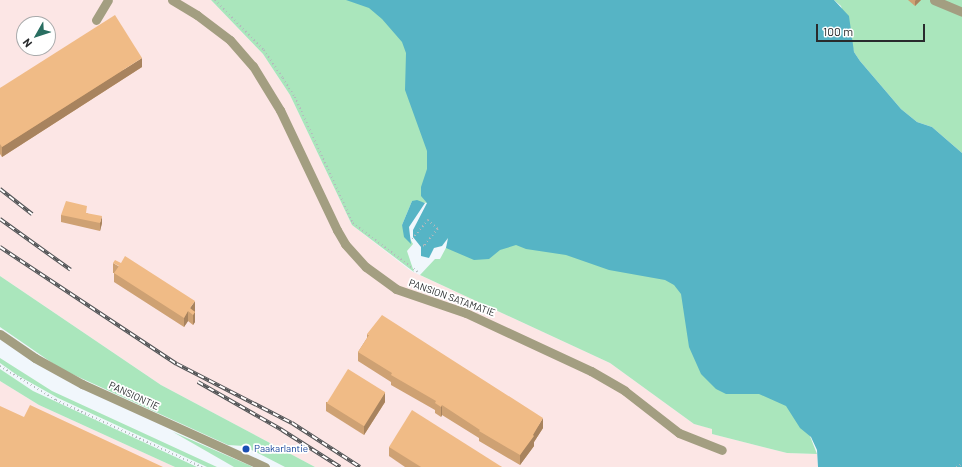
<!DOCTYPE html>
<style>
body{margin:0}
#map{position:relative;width:962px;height:467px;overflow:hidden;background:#f1f7fc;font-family:Barlow,sans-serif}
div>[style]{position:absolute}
.industrial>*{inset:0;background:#fce6e5}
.green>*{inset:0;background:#aae6bc}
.water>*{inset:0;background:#56b4c5}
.path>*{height:1.5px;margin-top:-0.75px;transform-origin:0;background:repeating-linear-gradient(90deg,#b4b9bd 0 1px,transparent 0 4px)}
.minor>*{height:9px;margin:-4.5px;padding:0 4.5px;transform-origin:4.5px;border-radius:4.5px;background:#a39e81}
.rail>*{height:3.5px;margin-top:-1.75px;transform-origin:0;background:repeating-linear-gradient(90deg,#fff 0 6px,#515456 0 12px);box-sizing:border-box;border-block:1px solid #515456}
.wall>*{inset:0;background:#cea173}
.shaded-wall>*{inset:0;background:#a8835e}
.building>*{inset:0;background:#f0bb86;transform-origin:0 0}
.dots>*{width:11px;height:11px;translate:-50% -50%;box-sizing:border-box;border:2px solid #fff;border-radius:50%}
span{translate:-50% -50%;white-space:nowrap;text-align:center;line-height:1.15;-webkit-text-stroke:3.5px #fff;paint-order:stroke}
.street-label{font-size:10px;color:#292b2d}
.transit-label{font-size:10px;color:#164399}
.left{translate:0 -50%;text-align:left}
.north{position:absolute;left:16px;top:16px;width:40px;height:40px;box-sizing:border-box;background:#fff;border:1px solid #a9aaab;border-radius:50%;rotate:231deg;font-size:11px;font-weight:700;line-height:16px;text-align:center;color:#292b2d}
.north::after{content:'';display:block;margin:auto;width:14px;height:18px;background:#296e61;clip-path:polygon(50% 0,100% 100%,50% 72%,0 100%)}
.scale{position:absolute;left:816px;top:24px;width:109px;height:18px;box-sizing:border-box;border:2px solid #292b2d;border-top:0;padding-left:5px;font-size:12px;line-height:14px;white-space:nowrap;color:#292b2d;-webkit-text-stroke:3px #fff;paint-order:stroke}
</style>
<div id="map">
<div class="industrial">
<div style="clip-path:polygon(evenodd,0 0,211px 0,263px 54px,290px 95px,352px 225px,411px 271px,610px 363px,694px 424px,713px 429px,712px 434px,787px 453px,817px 454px,818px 467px,315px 467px,161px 385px,0 276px,0 0,24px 24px,48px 24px,48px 48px,24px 48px,24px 24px)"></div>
<div style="clip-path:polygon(0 381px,39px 405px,175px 467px,0 467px)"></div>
</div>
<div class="green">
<div style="clip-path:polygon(211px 0,385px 0,393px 7px,428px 110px,427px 203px,412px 201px,402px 225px,413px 244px,407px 251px,414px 272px,352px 225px,290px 95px,263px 54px)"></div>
<div style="clip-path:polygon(834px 0,962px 0,962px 153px,932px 127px,917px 122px,901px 109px,860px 61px,854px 52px,841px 6px)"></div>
<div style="clip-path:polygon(488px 236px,667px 269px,794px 395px,817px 454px,787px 453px,712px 434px,712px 429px,694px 424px,610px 363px,420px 275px,435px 259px,440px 259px,448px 244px)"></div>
<div style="clip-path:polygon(0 276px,161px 385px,315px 467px,285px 467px,244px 446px,228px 445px,61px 369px,0 327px)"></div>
<div style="clip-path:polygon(0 358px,52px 391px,217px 467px,207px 467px,58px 398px,17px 375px,0 363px)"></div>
<div style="clip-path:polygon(0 369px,33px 391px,197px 467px,175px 467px,39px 405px,0 381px)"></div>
<div style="clip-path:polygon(173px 432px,251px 466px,252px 467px,234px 467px)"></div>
</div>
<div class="water">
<div style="clip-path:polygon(346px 0,834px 0,849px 16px,854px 52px,860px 61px,901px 109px,917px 122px,932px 127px,962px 153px,962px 467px,818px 467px,817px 450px,811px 437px,800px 428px,786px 406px,759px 394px,726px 394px,716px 389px,701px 374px,689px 347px,681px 294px,674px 285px,665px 280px,609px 270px,566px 255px,526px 249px,516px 245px,500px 250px,489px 259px,474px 260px,446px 248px,448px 238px,442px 246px,434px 248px,429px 258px,421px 256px,421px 247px,413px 237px,413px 230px,427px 203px,421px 196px,421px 187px,427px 169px,427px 151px,405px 90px,406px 53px,402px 42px,382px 19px,369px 8px)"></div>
<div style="clip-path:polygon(417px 200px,425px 203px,409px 227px,411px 244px,404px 237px,402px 225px,412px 201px)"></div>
</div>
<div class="path">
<div style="left:215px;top:0;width:70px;rotate:45.6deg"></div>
<div style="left:264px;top:50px;width:34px;rotate:56deg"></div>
<div style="left:283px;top:78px;width:22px;rotate:58deg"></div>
<div style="left:295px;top:97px;width:139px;rotate:65.3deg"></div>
<div style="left:353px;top:223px;width:81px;rotate:37deg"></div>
<div style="left:412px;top:239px;width:25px;rotate:-50deg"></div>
<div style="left:428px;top:220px;width:13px;rotate:42deg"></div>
<div style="left:438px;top:229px;width:22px;rotate:129deg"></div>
<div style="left:424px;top:246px;width:4px;rotate:180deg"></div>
<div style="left:0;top:366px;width:66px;rotate:31.3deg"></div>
<div style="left:56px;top:400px;width:161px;rotate:24.7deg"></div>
<div style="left:956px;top:467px;width:7px;rotate:-27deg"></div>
</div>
<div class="minor">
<div style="left:172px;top:0;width:29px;rotate:31deg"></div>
<div style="left:197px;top:15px;width:41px;rotate:37.1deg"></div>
<div style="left:230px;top:40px;width:35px;rotate:49deg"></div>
<div style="left:253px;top:66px;width:52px;rotate:58.5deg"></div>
<div style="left:280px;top:110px;width:133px;rotate:64.6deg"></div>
<div style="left:337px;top:230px;width:16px;rotate:60deg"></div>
<div style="left:345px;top:244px;width:31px;rotate:48deg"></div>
<div style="left:366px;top:267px;width:37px;rotate:36deg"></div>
<div style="left:396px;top:289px;width:74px;rotate:18.9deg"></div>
<div style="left:466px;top:313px;width:138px;rotate:24.9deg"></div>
<div style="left:591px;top:371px;width:39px;rotate:30deg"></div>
<div style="left:625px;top:391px;width:68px;rotate:37.9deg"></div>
<div style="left:679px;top:433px;width:46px;rotate:21.6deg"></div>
<div style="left:934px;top:0;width:30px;rotate:23deg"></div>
<div style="left:96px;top:20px;width:23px;rotate:-59deg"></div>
<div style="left:0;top:334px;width:42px;rotate:34.4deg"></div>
<div style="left:35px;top:358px;width:54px;rotate:29deg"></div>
<div style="left:82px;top:384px;width:201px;rotate:24.4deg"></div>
</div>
<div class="rail">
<div style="left:0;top:189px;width:41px;rotate:38deg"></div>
<div style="left:0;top:219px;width:87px;rotate:35.7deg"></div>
<div style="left:0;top:247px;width:212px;rotate:33.5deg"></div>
<div style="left:177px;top:364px;width:129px;rotate:27.2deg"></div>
<div style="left:292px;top:423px;width:81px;rotate:32.9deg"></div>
<div style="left:198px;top:382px;width:97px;rotate:29.7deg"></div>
<div style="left:282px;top:430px;width:69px;rotate:32.5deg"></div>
</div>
<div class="wall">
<div style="clip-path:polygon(908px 0,921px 0,915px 6px)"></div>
<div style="clip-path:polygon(142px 67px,2px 157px,0 154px,0 88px)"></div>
<div style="clip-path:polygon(87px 213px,102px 223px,100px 231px,61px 222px,61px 215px)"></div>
<div style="clip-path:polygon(113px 263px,195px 311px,195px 322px,193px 325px,188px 321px,184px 327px,114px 282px,114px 273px,113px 273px)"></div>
<div style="clip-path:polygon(367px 334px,543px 428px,534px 442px,534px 446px,520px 465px,479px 441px,479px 438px,442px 415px,441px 417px,435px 413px,435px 410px,391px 385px,391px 382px,358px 361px,358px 352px,367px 338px)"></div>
<div style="clip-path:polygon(326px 402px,385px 402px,364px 435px,326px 411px)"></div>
<div style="clip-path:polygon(389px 447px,502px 467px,405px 467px,389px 456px)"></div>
</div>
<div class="shaded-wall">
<div style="clip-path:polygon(916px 0,921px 0,915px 6px,915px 1px)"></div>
<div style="clip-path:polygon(142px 58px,142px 67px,2px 157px,2px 147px)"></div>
<div style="clip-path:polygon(102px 216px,102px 223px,100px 231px,100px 223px)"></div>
<div style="clip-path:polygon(195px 301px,195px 311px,192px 314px,190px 308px)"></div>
<div style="clip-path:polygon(188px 311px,188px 321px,184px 327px,184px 318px)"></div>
<div style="clip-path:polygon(195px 312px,195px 322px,193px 325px,193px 315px)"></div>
<div style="clip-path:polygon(385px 392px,385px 402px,364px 435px,364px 425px)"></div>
<div style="clip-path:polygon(442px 405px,442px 415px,441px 417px,441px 407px)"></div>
<div style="clip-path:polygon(543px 418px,543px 428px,534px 442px,534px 446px,520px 465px,520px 455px)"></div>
</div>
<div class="building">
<div style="clip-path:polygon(115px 15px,142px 58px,2px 147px,0 144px,0 88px)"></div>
<div style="clip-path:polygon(66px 201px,87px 206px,86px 213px,102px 216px,100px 223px,61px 215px)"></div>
<div style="clip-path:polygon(125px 256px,195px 301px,190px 308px,195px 312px,193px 315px,188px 311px,184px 318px,114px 273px,119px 266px,113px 263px,115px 260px,121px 263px)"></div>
<div style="clip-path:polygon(382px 315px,543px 418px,533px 435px,534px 436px,520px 455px,479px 431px,480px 430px,442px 405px,441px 407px,435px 403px,436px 401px,391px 375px,392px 373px,358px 352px,369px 335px,367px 334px)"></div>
<div style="left:348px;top:369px;width:44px;height:40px;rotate:32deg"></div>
<div style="clip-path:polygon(30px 405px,163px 467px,0 467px,0 406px,24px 417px)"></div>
<div style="clip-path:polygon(412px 410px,502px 467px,421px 467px,389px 447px)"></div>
</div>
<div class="dots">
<div style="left:246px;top:449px;background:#1a4fb4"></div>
</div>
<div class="street-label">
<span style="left:452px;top:298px;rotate:20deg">PANSION SATAMATIE</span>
<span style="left:134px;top:396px;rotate:25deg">PANSIONTIE</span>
</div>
<div class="transit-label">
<span class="left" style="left:254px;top:449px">Paakarlantie</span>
</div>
<div class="north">N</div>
<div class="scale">100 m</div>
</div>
